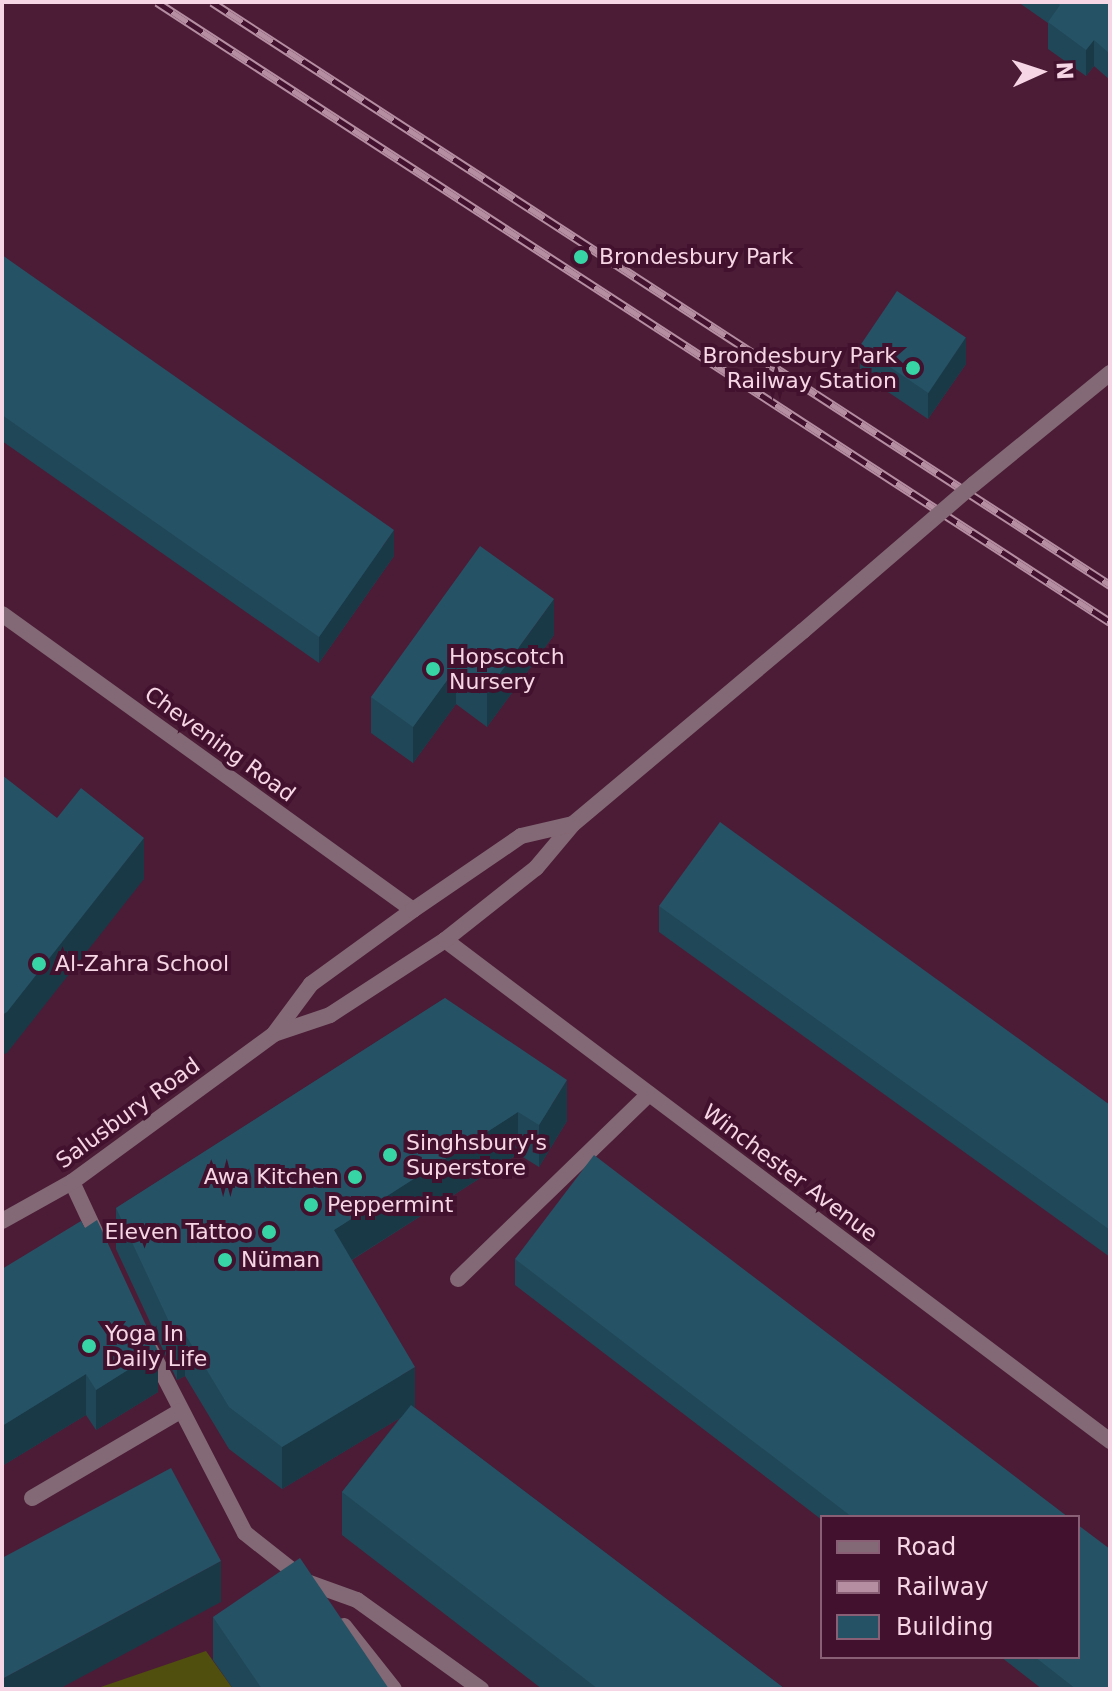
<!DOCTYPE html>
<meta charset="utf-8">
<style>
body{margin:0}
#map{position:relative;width:1112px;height:1691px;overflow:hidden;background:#4c1c37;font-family:"DejaVu Sans",sans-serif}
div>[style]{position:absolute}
.green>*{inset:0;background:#504f0e}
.service>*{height:16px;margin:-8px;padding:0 8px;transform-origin:8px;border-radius:8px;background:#836975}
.tertiary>*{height:16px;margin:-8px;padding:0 8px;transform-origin:8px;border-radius:8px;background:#836975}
.rail>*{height:9px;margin-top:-4.5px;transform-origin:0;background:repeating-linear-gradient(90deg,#41112d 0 18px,#b58ea2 0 36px);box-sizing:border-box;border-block:2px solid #b58ea2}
.tertiary-bridge>*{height:16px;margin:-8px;padding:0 8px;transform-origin:8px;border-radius:8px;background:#836975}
.wall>*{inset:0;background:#204757}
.shaded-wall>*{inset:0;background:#1a3947}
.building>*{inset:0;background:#255265;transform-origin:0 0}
.dots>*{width:22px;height:22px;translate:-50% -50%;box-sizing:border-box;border:4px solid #41112d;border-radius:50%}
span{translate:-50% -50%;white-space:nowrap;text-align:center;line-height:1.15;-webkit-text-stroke:8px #41112d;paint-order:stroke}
.poi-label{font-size:22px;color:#f6d5e4}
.left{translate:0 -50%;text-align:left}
.right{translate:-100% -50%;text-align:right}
.street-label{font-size:22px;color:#f6d5e4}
.frame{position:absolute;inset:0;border:4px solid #f6d5e4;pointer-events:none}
.legend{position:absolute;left:820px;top:1515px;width:260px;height:144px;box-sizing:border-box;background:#41112d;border:2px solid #895f76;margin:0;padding:10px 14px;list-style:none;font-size:24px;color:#f6d5e4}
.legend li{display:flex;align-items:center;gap:16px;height:40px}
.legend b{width:40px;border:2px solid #895f76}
.north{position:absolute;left:1000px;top:32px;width:80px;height:80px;-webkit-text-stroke:6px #41112d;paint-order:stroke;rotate:87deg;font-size:22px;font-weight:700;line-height:32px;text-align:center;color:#f6d5e4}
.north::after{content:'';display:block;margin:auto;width:28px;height:36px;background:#f6d5e4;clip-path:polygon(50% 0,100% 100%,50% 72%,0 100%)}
</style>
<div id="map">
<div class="green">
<div style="clip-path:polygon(206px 1651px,233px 1689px,95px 1689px)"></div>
</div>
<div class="service">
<div style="left:72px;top:1182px;width:66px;rotate:65deg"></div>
<div style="left:458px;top:1279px;width:266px;rotate:-44.1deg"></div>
<div style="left:149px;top:1347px;width:209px;rotate:62.7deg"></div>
<div style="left:245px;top:1533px;width:79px;rotate:38.3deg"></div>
<div style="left:307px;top:1582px;width:53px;rotate:19.8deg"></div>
<div style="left:357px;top:1600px;width:153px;rotate:35.7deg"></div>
<div style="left:32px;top:1498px;width:172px;rotate:-30.4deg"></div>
<div style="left:344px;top:1626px;width:80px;rotate:51.6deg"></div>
</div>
<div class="tertiary">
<div style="left:974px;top:484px;width:176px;rotate:-39.2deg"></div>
<div style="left:2px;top:614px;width:506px;rotate:35.76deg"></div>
<div style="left:445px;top:940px;width:833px;rotate:36.99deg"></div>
<div style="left:274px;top:1034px;width:59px;rotate:-18.7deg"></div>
<div style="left:330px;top:1015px;width:137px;rotate:-33.1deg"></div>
<div style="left:445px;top:940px;width:116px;rotate:-38.4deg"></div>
<div style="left:536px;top:868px;width:57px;rotate:-49.9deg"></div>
<div style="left:573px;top:824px;width:300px;rotate:-40deg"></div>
<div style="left:2px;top:1221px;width:80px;rotate:-29.1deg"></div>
<div style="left:72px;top:1182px;width:250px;rotate:-36.2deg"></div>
<div style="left:274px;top:1034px;width:62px;rotate:-53.5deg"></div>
<div style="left:311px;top:984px;width:126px;rotate:-36deg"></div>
<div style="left:413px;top:910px;width:131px;rotate:-34.4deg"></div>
<div style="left:521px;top:836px;width:53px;rotate:-13deg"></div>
</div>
<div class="rail">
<div style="left:157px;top:2px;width:1137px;rotate:33.05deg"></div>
<div style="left:212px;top:2px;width:1071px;rotate:32.99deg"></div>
</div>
<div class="tertiary-bridge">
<div style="left:803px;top:631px;width:225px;rotate:-40.7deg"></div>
</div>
<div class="wall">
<div style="clip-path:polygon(1018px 2px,1110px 2px,1110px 80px,1094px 66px,1086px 76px,1048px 49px,1048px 23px)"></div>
<div style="clip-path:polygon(2px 255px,394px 556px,319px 663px,2px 441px)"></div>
<div style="clip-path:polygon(860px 347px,966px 364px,928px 419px,860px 373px)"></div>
<div style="clip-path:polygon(554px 635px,487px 727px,456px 704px,413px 763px,371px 733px,371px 697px)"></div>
<div style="clip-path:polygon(659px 906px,1110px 1105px,1110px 1257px,659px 932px)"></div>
<div style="clip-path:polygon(445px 998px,567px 1121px,539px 1167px,518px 1154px,352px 1260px,415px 1408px,785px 1689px,542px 1689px,342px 1535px,342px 1492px,400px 1418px,282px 1489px,229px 1449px,185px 1376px,177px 1380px,116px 1249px,116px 1208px)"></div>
<div style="clip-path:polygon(515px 1259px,1068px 1517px,822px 1517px,822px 1520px,515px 1285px)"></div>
<div style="clip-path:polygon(2px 1269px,158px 1392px,96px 1430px,86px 1415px,2px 1466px)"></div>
<div style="clip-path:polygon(213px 1617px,389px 1689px,233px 1689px,213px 1660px)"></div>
<div style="clip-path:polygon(1001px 1657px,1078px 1657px,1110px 1689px,1042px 1689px)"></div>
</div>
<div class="shaded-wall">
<div style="clip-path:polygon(1094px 40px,1094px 66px,1086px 76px,1086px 50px)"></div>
<div style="clip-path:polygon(966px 337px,966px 364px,928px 419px,928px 392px)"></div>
<div style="clip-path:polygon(394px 530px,394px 556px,319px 663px,319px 637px)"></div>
<div style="clip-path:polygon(554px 599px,554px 635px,487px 727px,487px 691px)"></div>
<div style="clip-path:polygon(456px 668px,456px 704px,413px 763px,413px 727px)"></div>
<div style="clip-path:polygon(144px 838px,144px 879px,7px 1053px,2px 1055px,2px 1015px)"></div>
<div style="clip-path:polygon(567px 1080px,567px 1121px,539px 1167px,539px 1125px)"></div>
<div style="clip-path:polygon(518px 1112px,518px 1154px,334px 1271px,334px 1230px)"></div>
<div style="clip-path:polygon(185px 1334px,185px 1376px,177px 1380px,177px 1339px)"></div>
<div style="clip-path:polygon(158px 1351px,158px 1392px,96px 1430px,96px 1390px)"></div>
<div style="clip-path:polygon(415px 1367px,415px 1409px,282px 1489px,282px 1447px)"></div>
<div style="clip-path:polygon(86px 1374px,86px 1415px,2px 1466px,2px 1426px)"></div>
<div style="clip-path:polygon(221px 1561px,221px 1602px,59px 1689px,2px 1689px,2px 1679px)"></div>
</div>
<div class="building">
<div style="clip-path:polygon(1055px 2px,1110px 2px,1110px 54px,1094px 40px,1086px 50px,1048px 22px,1060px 5px)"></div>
<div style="clip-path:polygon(2px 255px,394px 530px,319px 637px,2px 415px)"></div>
<div style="left:897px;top:291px;width:83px;height:67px;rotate:34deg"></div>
<div style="clip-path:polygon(480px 546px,554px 599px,487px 691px,456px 668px,413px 727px,371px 697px)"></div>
<div style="clip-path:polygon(2px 775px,57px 818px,81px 788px,144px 838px,7px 1012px,2px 1015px)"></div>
<div style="clip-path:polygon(720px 822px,1110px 1105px,1110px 1230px,659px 906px)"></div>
<div style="clip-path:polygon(445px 998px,567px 1080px,539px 1125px,518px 1112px,334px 1230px,415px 1367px,282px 1447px,229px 1407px,185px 1334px,177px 1339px,116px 1208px)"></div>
<div style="clip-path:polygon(594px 1155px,1068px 1517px,852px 1517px,515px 1259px)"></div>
<div style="clip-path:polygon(97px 1220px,158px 1351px,96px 1390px,86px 1374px,2px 1426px,2px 1269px,81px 1221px,85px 1228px)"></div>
<div style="clip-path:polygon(411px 1405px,785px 1689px,598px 1689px,342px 1492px)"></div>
<div style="clip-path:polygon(171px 1468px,221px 1561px,2px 1679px,2px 1558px)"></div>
<div style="clip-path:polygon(1078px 1525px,1110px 1549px,1110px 1689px,1076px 1689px,1035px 1657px,1078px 1657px)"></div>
<div style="clip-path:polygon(300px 1558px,389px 1689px,262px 1689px,213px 1617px)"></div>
</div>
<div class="dots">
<div style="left:581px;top:257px;background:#37d4a6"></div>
<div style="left:913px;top:368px;background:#37d4a6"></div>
<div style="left:433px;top:669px;background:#37d4a6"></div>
<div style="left:39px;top:964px;background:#37d4a6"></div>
<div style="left:390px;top:1155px;background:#37d4a6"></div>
<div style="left:355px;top:1177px;background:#37d4a6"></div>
<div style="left:311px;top:1205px;background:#37d4a6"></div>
<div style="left:269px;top:1232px;background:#37d4a6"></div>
<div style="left:225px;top:1260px;background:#37d4a6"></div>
<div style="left:89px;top:1346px;background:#37d4a6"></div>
</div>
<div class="poi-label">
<span class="left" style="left:599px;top:257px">Brondesbury Park</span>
<span class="right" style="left:897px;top:368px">Brondesbury Park<br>Railway Station</span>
<span class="left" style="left:449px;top:669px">Hopscotch<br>Nursery</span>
<span class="left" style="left:55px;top:964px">Al-Zahra School</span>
<span class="left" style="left:406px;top:1155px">Singhsbury's<br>Superstore</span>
<span class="right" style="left:339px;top:1177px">Awa Kitchen</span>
<span class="left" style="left:327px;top:1205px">Peppermint</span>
<span class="right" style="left:253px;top:1232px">Eleven Tattoo</span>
<span class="left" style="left:241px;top:1260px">Nüman</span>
<span class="left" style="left:105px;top:1346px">Yoga In<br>Daily Life</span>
</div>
<div class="street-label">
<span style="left:220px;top:744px;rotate:36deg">Chevening Road</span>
<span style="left:128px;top:1113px;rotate:-36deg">Salusbury Road</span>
<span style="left:790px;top:1173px;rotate:37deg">Winchester Avenue</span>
</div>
<div class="frame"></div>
<ul class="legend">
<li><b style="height:10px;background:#836975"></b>Road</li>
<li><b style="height:10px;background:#b58ea2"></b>Railway</li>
<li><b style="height:22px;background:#255265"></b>Building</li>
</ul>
<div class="north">N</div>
</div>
